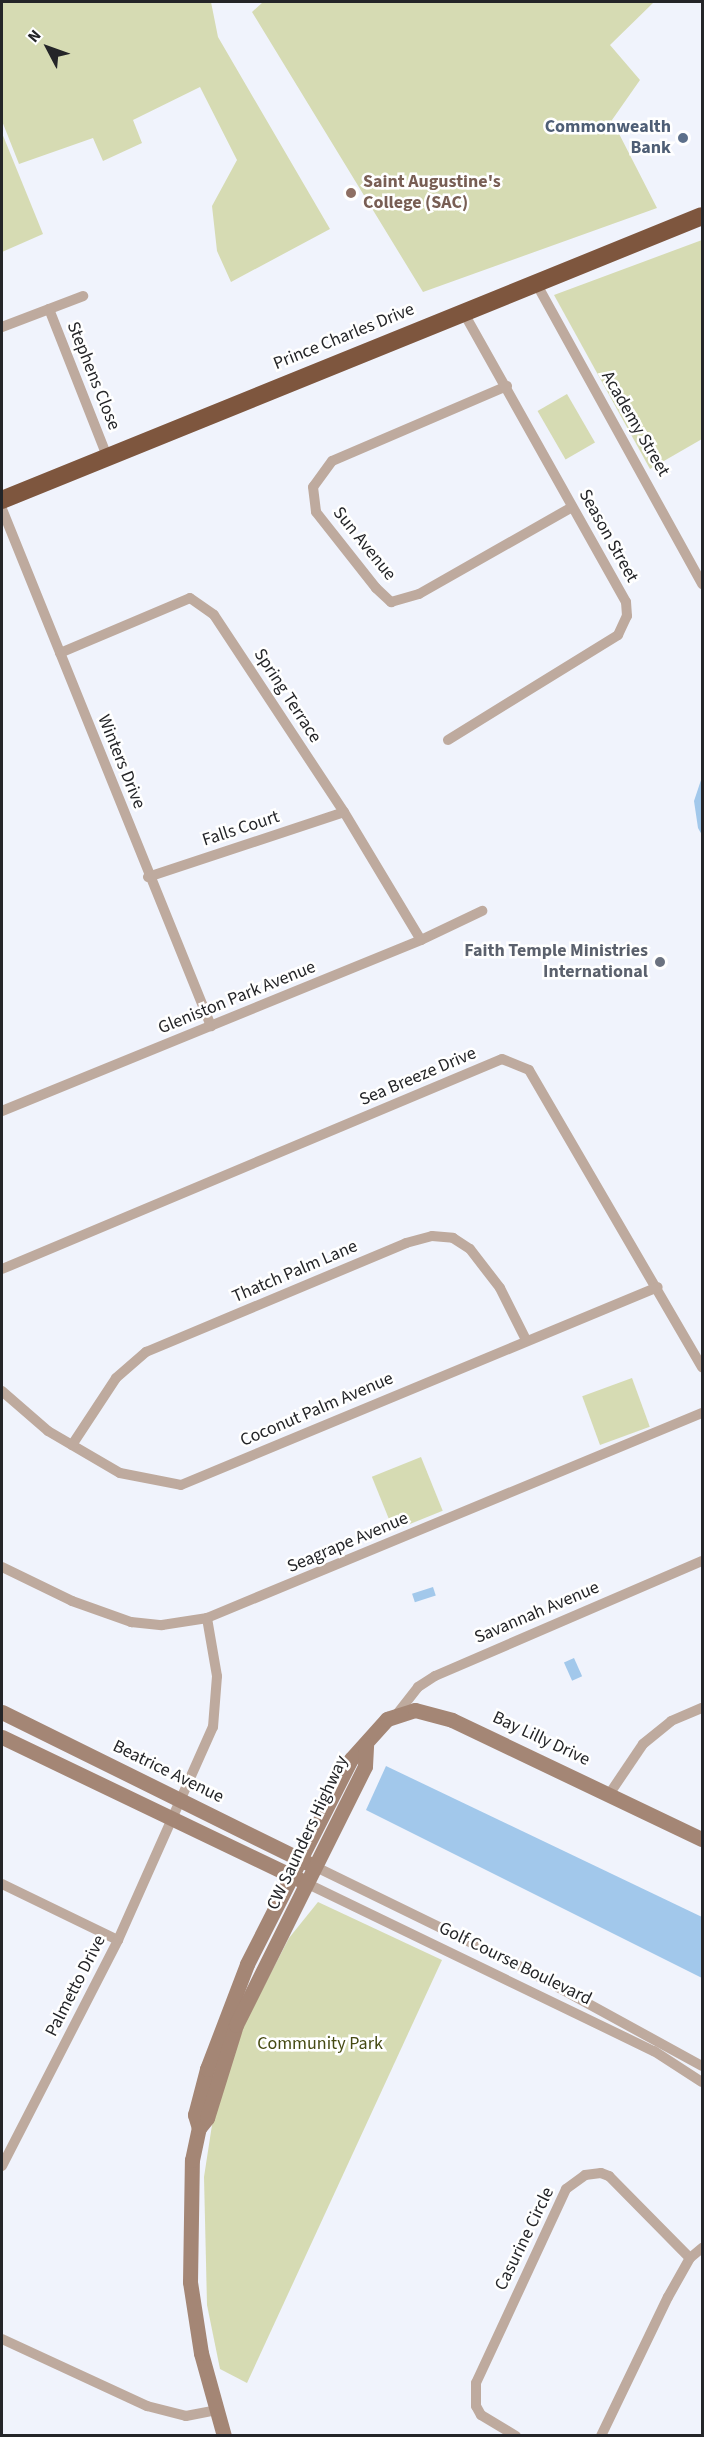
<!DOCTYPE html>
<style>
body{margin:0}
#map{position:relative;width:704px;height:2437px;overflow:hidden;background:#f0f3fc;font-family:"Source Sans 3",sans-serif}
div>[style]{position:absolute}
.green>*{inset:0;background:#d6dbb3;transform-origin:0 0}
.water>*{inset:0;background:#a2c8eb;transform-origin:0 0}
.street>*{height:10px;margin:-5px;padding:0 5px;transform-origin:5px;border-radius:5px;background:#beaa9e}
.secondary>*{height:15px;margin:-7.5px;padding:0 7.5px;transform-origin:7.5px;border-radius:7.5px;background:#a48675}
.highway>*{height:18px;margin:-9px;padding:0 9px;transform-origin:9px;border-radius:9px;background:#7e563e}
.dots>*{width:16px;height:16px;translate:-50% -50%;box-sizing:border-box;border:3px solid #fff;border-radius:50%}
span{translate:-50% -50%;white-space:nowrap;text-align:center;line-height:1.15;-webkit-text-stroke:5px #fff;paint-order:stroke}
.service-label{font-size:18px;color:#4e5e75;font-weight:700}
.right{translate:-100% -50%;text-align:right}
.education-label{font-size:18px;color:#785e54;font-weight:700}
.left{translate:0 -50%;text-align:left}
.street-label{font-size:18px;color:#242528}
.worship-label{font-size:18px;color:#5b616d;font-weight:700}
.park-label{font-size:18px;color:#464a13}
.frame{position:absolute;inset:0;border:3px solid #242528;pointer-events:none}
.north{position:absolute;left:18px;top:18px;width:60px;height:60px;-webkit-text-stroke:4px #fff;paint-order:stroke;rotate:311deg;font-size:16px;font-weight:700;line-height:24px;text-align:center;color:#242528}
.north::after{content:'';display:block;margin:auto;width:21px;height:27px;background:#242528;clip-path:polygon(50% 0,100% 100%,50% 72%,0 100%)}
</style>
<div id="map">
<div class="green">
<div style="clip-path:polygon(2px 2px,211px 2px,218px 37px,330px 229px,231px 282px,217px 251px,212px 206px,237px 160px,200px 87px,133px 120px,142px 143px,103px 161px,93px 138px,19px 164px,2px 121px)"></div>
<div style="clip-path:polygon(263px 2px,654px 2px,610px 45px,640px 80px,612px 120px,657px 208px,423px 292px,252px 12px)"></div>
<div style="clip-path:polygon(2px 133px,43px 234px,2px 252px)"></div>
<div style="clip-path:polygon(702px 240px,702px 439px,650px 469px,554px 295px)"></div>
<div style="left:567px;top:394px;width:56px;height:34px;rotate:60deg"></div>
<div style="left:632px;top:1378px;width:52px;height:53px;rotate:70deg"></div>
<div style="left:421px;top:1457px;width:58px;height:53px;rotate:68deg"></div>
<div style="clip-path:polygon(318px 1902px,442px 1960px,247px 2383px,220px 2369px,207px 2305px,204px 2177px,212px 2125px,227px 2068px,246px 2021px,289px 1938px)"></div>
</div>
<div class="water">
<div style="clip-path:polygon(702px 777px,702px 835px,698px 828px,694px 801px)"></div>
<div style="left:433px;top:1587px;width:9px;height:22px;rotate:72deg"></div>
<div style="left:574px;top:1658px;width:20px;height:11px;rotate:66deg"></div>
<div style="clip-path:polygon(386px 1766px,702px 1917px,702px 1978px,366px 1810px)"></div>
</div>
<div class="street">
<div style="left:536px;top:283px;width:344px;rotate:61.1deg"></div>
<div style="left:49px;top:309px;width:158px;rotate:68.5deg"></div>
<div style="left:2px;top:327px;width:87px;rotate:-20.9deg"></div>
<div style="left:507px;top:386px;width:190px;rotate:156.8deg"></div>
<div style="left:332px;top:461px;width:32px;rotate:126deg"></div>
<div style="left:313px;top:487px;width:25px;rotate:83deg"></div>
<div style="left:316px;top:512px;width:97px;rotate:51.7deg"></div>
<div style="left:376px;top:588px;width:21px;rotate:43deg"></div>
<div style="left:391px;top:602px;width:29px;rotate:-16deg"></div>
<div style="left:419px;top:594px;width:176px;rotate:-29.6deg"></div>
<div style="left:2px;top:509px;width:558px;rotate:67.99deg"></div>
<div style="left:60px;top:653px;width:141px;rotate:-22.9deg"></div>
<div style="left:190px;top:598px;width:29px;rotate:35deg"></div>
<div style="left:214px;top:615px;width:236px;rotate:56.6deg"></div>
<div style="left:344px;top:812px;width:149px;rotate:59deg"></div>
<div style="left:448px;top:740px;width:200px;rotate:-31.7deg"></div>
<div style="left:618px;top:635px;width:21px;rotate:-65deg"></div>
<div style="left:627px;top:616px;width:14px;rotate:-94deg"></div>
<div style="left:626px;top:602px;width:331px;rotate:-119.3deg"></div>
<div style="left:148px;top:877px;width:206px;rotate:-18.3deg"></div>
<div style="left:2px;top:1111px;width:453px;rotate:-22.2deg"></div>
<div style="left:421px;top:940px;width:68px;rotate:-25.4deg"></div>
<div style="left:2px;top:1269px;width:542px;rotate:-22.78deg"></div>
<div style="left:502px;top:1059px;width:29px;rotate:22deg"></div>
<div style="left:529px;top:1070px;width:344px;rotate:59.8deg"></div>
<div style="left:2px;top:1391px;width:61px;rotate:41deg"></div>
<div style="left:48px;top:1431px;width:83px;rotate:30.3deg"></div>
<div style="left:120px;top:1473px;width:62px;rotate:11.1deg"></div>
<div style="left:181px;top:1485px;width:516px;rotate:-22.54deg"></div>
<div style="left:72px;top:1445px;width:80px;rotate:-56.7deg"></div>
<div style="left:116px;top:1378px;width:40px;rotate:-41deg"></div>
<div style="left:146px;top:1352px;width:282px;rotate:-22.7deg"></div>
<div style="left:406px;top:1243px;width:27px;rotate:-15deg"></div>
<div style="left:432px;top:1236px;width:21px;rotate:5deg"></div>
<div style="left:453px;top:1238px;width:20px;rotate:33deg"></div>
<div style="left:470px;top:1249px;width:49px;rotate:52.4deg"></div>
<div style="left:500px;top:1288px;width:58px;rotate:63.4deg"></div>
<div style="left:2px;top:1567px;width:78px;rotate:25.9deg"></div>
<div style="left:72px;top:1601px;width:63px;rotate:19.6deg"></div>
<div style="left:131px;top:1622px;width:31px;rotate:6deg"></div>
<div style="left:162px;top:1625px;width:46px;rotate:-8.8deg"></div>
<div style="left:207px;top:1618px;width:536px;rotate:-22.5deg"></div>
<div style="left:397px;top:1714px;width:34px;rotate:-52deg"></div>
<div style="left:418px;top:1687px;width:20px;rotate:-33deg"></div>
<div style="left:435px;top:1676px;width:291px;rotate:-23.3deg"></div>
<div style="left:610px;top:1793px;width:59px;rotate:-56deg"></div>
<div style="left:643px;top:1744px;width:36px;rotate:-39deg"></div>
<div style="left:671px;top:1721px;width:34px;rotate:-23deg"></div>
<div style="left:316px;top:1867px;width:230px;rotate:26deg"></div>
<div style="left:523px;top:1968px;width:204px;rotate:28.7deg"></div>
<div style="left:2px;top:1884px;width:129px;rotate:25.8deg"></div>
<div style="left:308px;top:1884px;width:384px;rotate:25.8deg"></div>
<div style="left:654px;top:2051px;width:57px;rotate:32.9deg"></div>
<div style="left:2px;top:2166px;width:254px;rotate:-62.8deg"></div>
<div style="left:118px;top:1940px;width:233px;rotate:-66deg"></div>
<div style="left:213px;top:1727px;width:51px;rotate:-85.5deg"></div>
<div style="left:217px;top:1676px;width:59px;rotate:-99.8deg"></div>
<div style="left:2px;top:2339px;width:160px;rotate:24.8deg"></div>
<div style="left:147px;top:2406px;width:40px;rotate:14.4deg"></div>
<div style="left:186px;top:2416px;width:31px;rotate:-11deg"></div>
<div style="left:516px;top:2436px;width:41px;rotate:-149deg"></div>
<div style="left:481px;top:2415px;width:10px;rotate:-119deg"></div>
<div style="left:476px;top:2406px;width:23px;rotate:-90deg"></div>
<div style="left:476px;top:2383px;width:214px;rotate:-65.1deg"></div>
<div style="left:566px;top:2189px;width:24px;rotate:-36deg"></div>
<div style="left:585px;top:2175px;width:16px;rotate:-7deg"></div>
<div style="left:601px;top:2173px;width:9px;rotate:21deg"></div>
<div style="left:609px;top:2176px;width:115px;rotate:45.4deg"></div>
<div style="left:601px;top:2436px;width:154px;rotate:-64.3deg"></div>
<div style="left:668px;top:2297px;width:45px;rotate:-60.6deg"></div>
<div style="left:690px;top:2258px;width:16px;rotate:-40deg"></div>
</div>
<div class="secondary">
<div style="left:2px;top:1712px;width:341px;rotate:26.3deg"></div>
<div style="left:2px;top:1737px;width:331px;rotate:25.6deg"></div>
<div style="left:199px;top:2128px;width:14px;rotate:-107deg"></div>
<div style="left:195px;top:2115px;width:48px;rotate:-75.4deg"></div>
<div style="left:207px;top:2069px;width:112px;rotate:-69.1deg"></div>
<div style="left:247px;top:1964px;width:230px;rotate:-63.1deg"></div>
<div style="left:351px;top:1759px;width:54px;rotate:-48deg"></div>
<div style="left:387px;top:1719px;width:29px;rotate:-18deg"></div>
<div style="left:415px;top:1710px;width:38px;rotate:15deg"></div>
<div style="left:452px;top:1720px;width:277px;rotate:25.5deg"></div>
<div style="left:224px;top:2436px;width:86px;rotate:-105.5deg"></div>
<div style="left:201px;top:2353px;width:72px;rotate:-98.8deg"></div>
<div style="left:190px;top:2282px;width:122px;rotate:-89.1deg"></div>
<div style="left:192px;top:2160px;width:33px;rotate:-78deg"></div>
<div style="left:199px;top:2128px;width:13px;rotate:-51deg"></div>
<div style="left:207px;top:2118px;width:97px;rotate:-72.7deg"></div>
<div style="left:236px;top:2025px;width:289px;rotate:-63.5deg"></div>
<div style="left:365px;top:1766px;width:21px;rotate:-87deg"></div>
</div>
<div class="highway">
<div style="left:2px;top:500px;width:755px;rotate:-22.08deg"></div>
</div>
<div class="dots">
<div style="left:683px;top:138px;background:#5c6f8a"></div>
<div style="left:351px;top:193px;background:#8d6e63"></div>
<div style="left:660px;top:962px;background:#6b7280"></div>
</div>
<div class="service-label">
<span class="right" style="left:671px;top:138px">Commonwealth<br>Bank</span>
</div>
<div class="education-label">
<span class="left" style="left:363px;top:193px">Saint Augustine's<br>College (SAC)</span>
</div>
<div class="street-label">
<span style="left:344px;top:337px;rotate:-22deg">Prince Charles Drive</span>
<span style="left:93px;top:376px;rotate:68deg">Stephens Close</span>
<span style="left:635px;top:424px;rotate:60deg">Academy Street</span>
<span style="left:608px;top:536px;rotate:61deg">Season Street</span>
<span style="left:364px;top:544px;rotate:51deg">Sun Avenue</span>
<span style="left:287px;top:696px;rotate:57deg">Spring Terrace</span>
<span style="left:121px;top:762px;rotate:68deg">Winters Drive</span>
<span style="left:241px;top:829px;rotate:-18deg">Falls Court</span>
<span style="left:237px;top:998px;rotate:-22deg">Gleniston Park Avenue</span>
<span style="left:418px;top:1077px;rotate:-23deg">Sea Breeze Drive</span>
<span style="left:295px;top:1272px;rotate:-23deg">Thatch Palm Lane</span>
<span style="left:317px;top:1410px;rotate:-23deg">Coconut Palm Avenue</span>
<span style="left:348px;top:1543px;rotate:-23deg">Seagrape Avenue</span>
<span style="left:537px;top:1613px;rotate:-23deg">Savannah Avenue</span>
<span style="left:541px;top:1739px;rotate:25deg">Bay Lilly Drive</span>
<span style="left:168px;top:1772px;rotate:26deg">Beatrice Avenue</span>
<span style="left:308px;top:1833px;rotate:-65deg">CW Saunders Highway</span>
<span style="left:515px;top:1964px;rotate:26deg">Golf Course Boulevard</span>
<span style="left:76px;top:1986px;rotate:-63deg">Palmetto Drive</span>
<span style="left:525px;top:2239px;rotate:-64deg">Casurine Circle</span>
</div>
<div class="worship-label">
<span class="right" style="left:648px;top:962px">Faith Temple Ministries<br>International</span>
</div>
<div class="park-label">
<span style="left:320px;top:2044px">Community Park</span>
</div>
<div class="frame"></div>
<div class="north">N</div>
</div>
